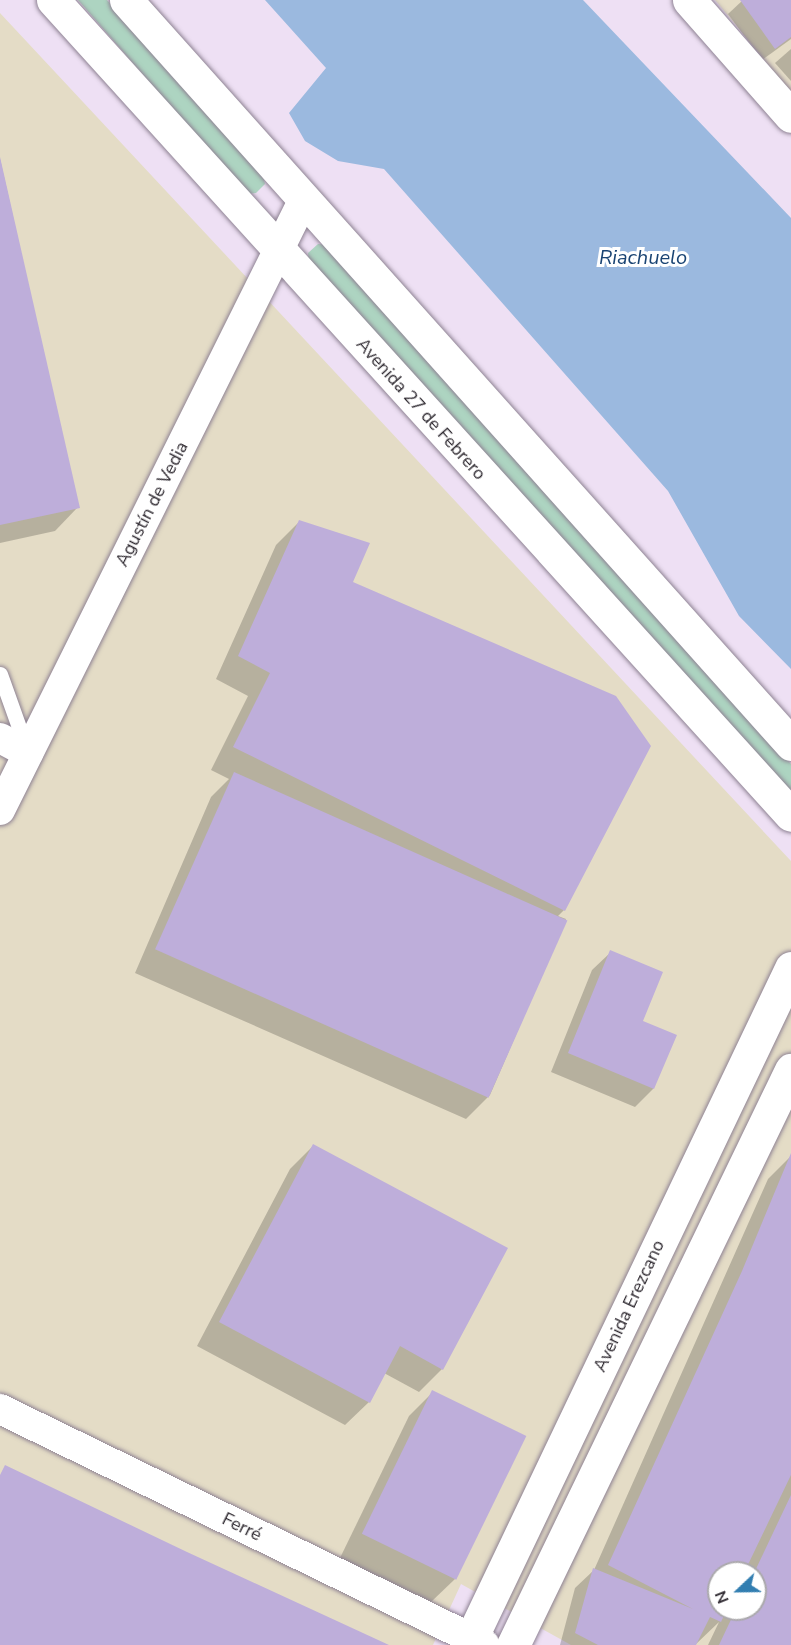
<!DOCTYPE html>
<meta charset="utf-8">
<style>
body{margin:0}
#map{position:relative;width:791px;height:1645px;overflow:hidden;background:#eee0f4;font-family:"Nunito Sans",sans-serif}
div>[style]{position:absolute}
.industrial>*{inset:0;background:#e4dcc6}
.green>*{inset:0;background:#add4c1}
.water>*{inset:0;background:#9bb9df}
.shadow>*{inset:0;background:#0003}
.building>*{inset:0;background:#beaeda;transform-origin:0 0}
.roads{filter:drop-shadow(0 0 2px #8e8293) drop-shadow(0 0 2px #8e8293)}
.lane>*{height:15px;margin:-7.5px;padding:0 7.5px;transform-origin:7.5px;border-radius:7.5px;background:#fff}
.street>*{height:30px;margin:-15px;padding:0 15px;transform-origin:15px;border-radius:15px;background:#fff}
.secondary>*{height:33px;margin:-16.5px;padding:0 16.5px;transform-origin:16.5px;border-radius:16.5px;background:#fff}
.primary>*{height:33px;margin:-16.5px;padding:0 16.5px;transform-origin:16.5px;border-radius:16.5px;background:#fff}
span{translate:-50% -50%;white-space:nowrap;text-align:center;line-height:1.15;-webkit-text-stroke:6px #fff;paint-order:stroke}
.street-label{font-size:18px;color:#2d282f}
.water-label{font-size:20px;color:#1a4473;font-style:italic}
.north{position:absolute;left:707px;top:1561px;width:60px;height:60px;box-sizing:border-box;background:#fff;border:2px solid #aba9ac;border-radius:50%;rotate:248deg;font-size:16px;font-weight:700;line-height:24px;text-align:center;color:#2d282f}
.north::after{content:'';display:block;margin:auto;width:21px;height:27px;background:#327eb1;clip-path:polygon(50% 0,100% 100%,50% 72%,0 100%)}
</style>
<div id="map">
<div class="industrial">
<div style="clip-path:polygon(715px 0,791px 0,791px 92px)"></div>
<div style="clip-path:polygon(evenodd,0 13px,791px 861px,791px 1645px,571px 1645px,461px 1584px,433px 1645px,0 1645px,0 13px,719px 1573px,755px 1573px,755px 1609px,719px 1609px,719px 1573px)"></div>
</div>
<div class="green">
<div style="clip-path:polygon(78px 0,107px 0,262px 171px,265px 184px,256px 193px,247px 194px)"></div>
<div style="clip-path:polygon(318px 244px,330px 245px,791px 764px,791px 798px,309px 263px,308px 253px)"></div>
</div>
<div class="water">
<div style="clip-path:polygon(265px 0,583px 0,791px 218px,791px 669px,739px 616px,668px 491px,384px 169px,338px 161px,305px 141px,289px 113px,326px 68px)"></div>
</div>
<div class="shadow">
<div style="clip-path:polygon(791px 0,791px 39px,762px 60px,728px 14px,743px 0)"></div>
<div style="clip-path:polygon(791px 49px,791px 81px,775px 63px)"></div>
<div style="clip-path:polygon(0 159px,78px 507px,55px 531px,0 543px)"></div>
<div style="clip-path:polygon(299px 522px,351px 582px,564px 910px,558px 916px,566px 919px,490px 1095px,466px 1119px,135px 973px,211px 797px,229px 779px,211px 770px,248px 696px,216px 679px,276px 545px)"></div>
<div style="clip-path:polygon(611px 952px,641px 1022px,675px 1036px,653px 1089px,635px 1107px,551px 1072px,592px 970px)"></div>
<div style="clip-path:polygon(313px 1146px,442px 1369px,419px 1392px,384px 1373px,369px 1402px,345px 1425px,197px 1346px,290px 1169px)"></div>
<div style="clip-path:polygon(evenodd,791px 1156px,791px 1645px,708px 1645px,719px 1622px,695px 1645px,560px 1645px,575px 1588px,594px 1570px,768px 1179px,791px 1156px,719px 1573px,755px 1573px,755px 1609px,719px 1609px,719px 1573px)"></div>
<div style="clip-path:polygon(433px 1392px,455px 1579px,431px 1602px,340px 1558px,409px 1416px)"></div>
</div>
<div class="building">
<div style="clip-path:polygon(740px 0,791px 0,791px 37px,775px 49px)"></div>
<div style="clip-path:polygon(0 157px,80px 508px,0 525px)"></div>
<div style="clip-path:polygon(299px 520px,370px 543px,353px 582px,616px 696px,651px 746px,565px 911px,233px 747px,270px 673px,238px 656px)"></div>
<div style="left:234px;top:772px;width:365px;height:194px;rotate:24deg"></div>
<div style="clip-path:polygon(610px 950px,663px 972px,643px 1021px,677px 1035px,654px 1089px,568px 1053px)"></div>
<div style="clip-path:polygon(313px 1144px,508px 1248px,443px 1370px,400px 1346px,370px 1403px,219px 1322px)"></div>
<div style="clip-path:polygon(791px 1153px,791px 1475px,744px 1573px,719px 1573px,719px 1609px,727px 1609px,721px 1622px,710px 1617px,696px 1645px,598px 1645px,575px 1633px,593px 1568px,693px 1609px,608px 1565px,742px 1271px)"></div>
<div style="left:432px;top:1390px;width:105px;height:160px;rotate:26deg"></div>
<div style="clip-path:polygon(5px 1465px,187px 1552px,389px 1645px,0 1645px,0 1475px)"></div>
<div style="clip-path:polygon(791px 1495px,791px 1645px,719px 1645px,736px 1609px,755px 1609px,754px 1573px)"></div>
</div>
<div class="roads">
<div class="lane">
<div style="left:0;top:674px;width:81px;rotate:70.4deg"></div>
</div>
<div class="street">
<div style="left:0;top:738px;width:32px;rotate:28deg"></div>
<div style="left:0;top:810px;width:682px;rotate:-63.55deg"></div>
<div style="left:0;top:1409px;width:539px;rotate:25.95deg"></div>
</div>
<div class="secondary">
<div style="left:689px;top:0;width:154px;rotate:48.7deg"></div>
<div style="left:468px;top:1645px;width:750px;rotate:-64.49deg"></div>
<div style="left:513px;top:1645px;width:639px;rotate:-64.2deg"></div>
</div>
<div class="primary">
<div style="left:53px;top:0;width:1099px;rotate:47.84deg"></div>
<div style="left:126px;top:0;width:998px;rotate:48.21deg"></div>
</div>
</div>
<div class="street-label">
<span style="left:421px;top:409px;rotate:48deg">Avenida 27 de Febrero</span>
<span style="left:152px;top:504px;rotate:-63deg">Agustín de Vedia</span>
<span style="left:629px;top:1306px;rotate:-65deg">Avenida Erezcano</span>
<span style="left:242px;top:1527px;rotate:26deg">Ferré</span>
</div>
<div class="water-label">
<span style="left:643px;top:257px">Riachuelo</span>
</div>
<div class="north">N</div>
</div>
